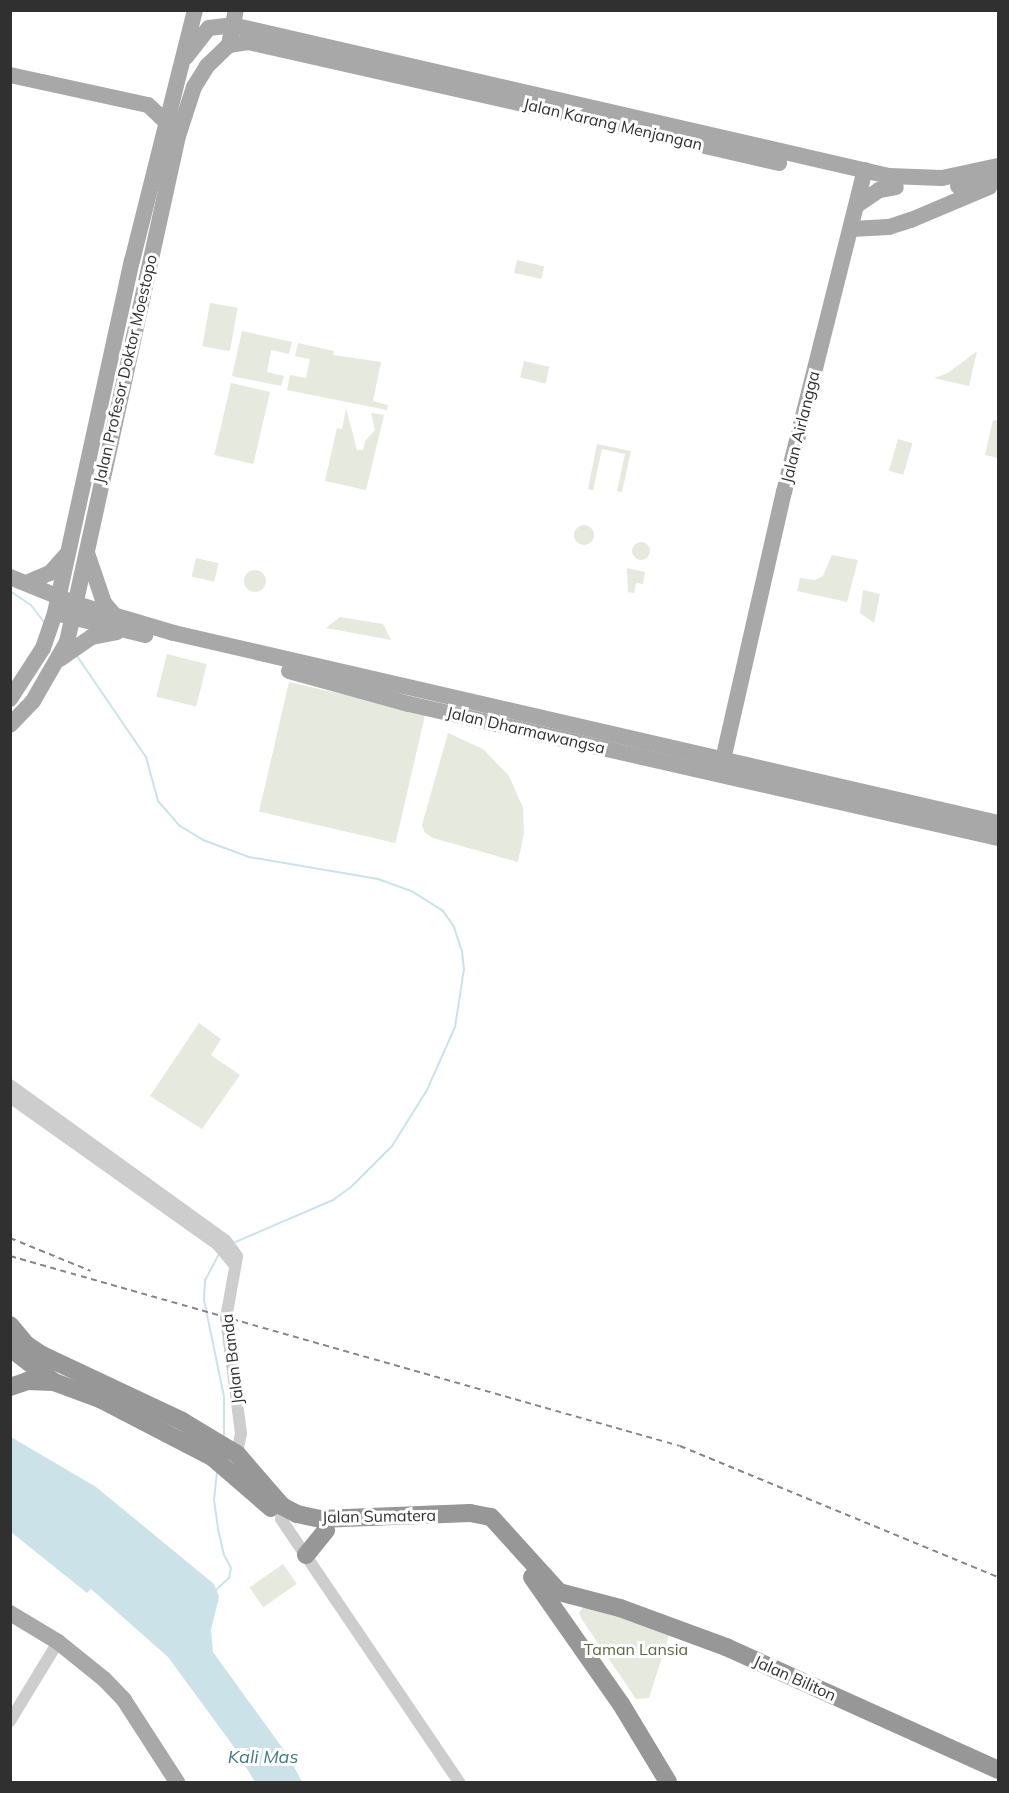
<!DOCTYPE html>
<style>
body{margin:0}
#map{position:relative;width:1009px;height:1793px;overflow:hidden;background:#fff;font-family:Mulish,sans-serif}
div>[style]{position:absolute}
.green>*{inset:0;background:#e6e9dd;transform-origin:0 0}
.round{border-radius:50%}
.water>*{inset:0;background:#cbe3e8}
.stream>*{height:2px;margin:-1px;padding:0 1px;transform-origin:1px;border-radius:1px;background:#cbe3e8}
.minor>*{height:12px;margin:-6px;padding:0 6px;transform-origin:6px;border-radius:6px;background:#cdcdcd}
.major>*{height:16px;margin:-8px;padding:0 8px;transform-origin:8px;border-radius:8px;background:#a8a8a8}
.highway>*{height:18px;margin:-9px;padding:0 9px;transform-origin:9px;border-radius:9px;background:#979797}
.rail>*{height:2px;margin-top:-1px;transform-origin:0;background:repeating-linear-gradient(90deg,#858585 0 6px,transparent 0 10.5px)}
span{translate:-50% -50%;white-space:nowrap;text-align:center;line-height:1.15;-webkit-text-stroke:6px #fff;paint-order:stroke}
.street-label{font-size:16px;color:#303030}
.park-label{font-size:16px;color:#5c6841}
.water-label{font-size:18px;color:#427a86;font-style:italic}
.frame{position:absolute;inset:0;border:12px solid #303030;pointer-events:none}
</style>
<div id="map">
<div class="green">
<div style="left:517px;top:260px;width:28px;height:13px;rotate:13deg"></div>
<div style="left:210px;top:303px;width:28px;height:44px;rotate:10deg"></div>
<div style="clip-path:polygon(242px 331px,292px 342px,289px 354px,271px 350px,267px 372px,284px 376px,281px 386px,232px 376px)"></div>
<div style="clip-path:polygon(298px 343px,334px 351px,333px 355px,381px 362px,373px 401px,388px 405px,387px 410px,287px 390px,290px 375px,306px 378px,310px 359px,295px 356px)"></div>
<div style="clip-path:polygon(977px 351px,969px 386px,934px 378px,948px 373px)"></div>
<div style="left:524px;top:361px;width:26px;height:17px;rotate:13deg"></div>
<div style="left:231px;top:383px;width:40px;height:74px;rotate:13deg"></div>
<div style="clip-path:polygon(346px 408px,357px 450px,363px 450px,365px 441px,375px 430px,371px 413px,384px 415px,366px 490px,325px 481px,337px 428px,342px 429px)"></div>
<div style="clip-path:polygon(993px 420px,998px 421px,998px 458px,985px 455px)"></div>
<div style="left:898px;top:439px;width:15px;height:33px;rotate:16deg"></div>
<div style="clip-path:polygon(597px 444px,631px 451px,622px 492px,617px 491px,625px 454px,602px 449px,593px 490px,588px 489px)"></div>
<div class="round" style="left:574px;top:525px;width:20px;height:20px"></div>
<div class="round" style="left:632px;top:542px;width:18px;height:18px"></div>
<div style="clip-path:polygon(832px 555px,858px 560px,847px 602px,797px 591px,800px 578px,815px 580px,823px 576px)"></div>
<div style="left:196px;top:558px;width:23px;height:19px;rotate:13deg"></div>
<div style="clip-path:polygon(627px 568px,645px 572px,643px 584px,636px 583px,634px 593px,628px 592px)"></div>
<div class="round" style="left:244px;top:570px;width:22px;height:22px"></div>
<div style="clip-path:polygon(863px 590px,880px 594px,874px 623px,860px 613px)"></div>
<div style="clip-path:polygon(340px 617px,383px 624px,391px 640px,326px 628px)"></div>
<div style="left:167px;top:654px;width:41px;height:44px;rotate:14deg"></div>
<div style="left:289px;top:682px;width:140px;height:133px;rotate:13deg"></div>
<div style="clip-path:polygon(448px 733px,483px 749px,509px 776px,523px 808px,524px 833px,518px 862px,433px 838px,425px 833px,422px 825px)"></div>
<div style="clip-path:polygon(199px 1023px,221px 1039px,211px 1055px,240px 1075px,202px 1129px,150px 1096px)"></div>
<div style="left:283px;top:1564px;width:24px;height:41px;rotate:55deg"></div>
<div style="clip-path:polygon(585px 1605px,670px 1632px,649px 1698px,636px 1699px,583px 1621px,579px 1613px)"></div>
</div>
<div class="water">
<div style="clip-path:polygon(11px 1437px,96px 1487px,214px 1584px,219px 1597px,211px 1630px,213px 1652px,289px 1757px,302px 1782px,255px 1782px,234px 1747px,168px 1657px,91px 1589px,87px 1593px,11px 1532px)"></div>
</div>
<div class="stream">
<div style="left:10px;top:591px;width:25px;rotate:34deg"></div>
<div style="left:31px;top:605px;width:21px;rotate:53deg"></div>
<div style="left:77px;top:656px;width:122px;rotate:55.7deg"></div>
<div style="left:146px;top:757px;width:46px;rotate:74.7deg"></div>
<div style="left:158px;top:801px;width:33px;rotate:49deg"></div>
<div style="left:180px;top:826px;width:27px;rotate:31deg"></div>
<div style="left:203px;top:840px;width:49px;rotate:20.3deg"></div>
<div style="left:249px;top:857px;width:131px;rotate:9.7deg"></div>
<div style="left:378px;top:879px;width:37px;rotate:20deg"></div>
<div style="left:413px;top:892px;width:36px;rotate:32deg"></div>
<div style="left:443px;top:911px;width:19px;rotate:55deg"></div>
<div style="left:454px;top:927px;width:25px;rotate:72deg"></div>
<div style="left:462px;top:951px;width:18px;rotate:84deg"></div>
<div style="left:464px;top:969px;width:59px;rotate:98.8deg"></div>
<div style="left:455px;top:1027px;width:69px;rotate:114deg"></div>
<div style="left:427px;top:1090px;width:66px;rotate:122deg"></div>
<div style="left:392px;top:1146px;width:58px;rotate:135deg"></div>
<div style="left:351px;top:1187px;width:22px;rotate:144deg"></div>
<div style="left:333px;top:1200px;width:109px;rotate:156.7deg"></div>
<div style="left:219px;top:1254px;width:30px;rotate:118deg"></div>
<div style="left:205px;top:1280px;width:20px;rotate:93deg"></div>
<div style="left:204px;top:1300px;width:99px;rotate:78.3deg"></div>
<div style="left:224px;top:1397px;width:40px;rotate:90deg"></div>
<div style="left:216px;top:1590px;width:18px;rotate:-43deg"></div>
<div style="left:229px;top:1578px;width:10px;rotate:-79deg"></div>
<div style="left:231px;top:1568px;width:15px;rotate:-118deg"></div>
<div style="left:224px;top:1555px;width:28px;rotate:-103deg"></div>
<div style="left:218px;top:1528px;width:28px;rotate:-98deg"></div>
<div style="left:214px;top:1500px;width:28px;rotate:-84deg"></div>
</div>
<div class="minor">
<div style="left:10px;top:1085px;width:266px;rotate:35.8deg"></div>
<div style="left:226px;top:1241px;width:19px;rotate:54deg"></div>
<div style="left:10px;top:1097px;width:254px;rotate:35.4deg"></div>
<div style="left:217px;top:1244px;width:26px;rotate:50deg"></div>
<div style="left:237px;top:1257px;width:62px;rotate:100.2deg"></div>
<div style="left:226px;top:1318px;width:116px;rotate:82.6deg"></div>
<div style="left:241px;top:1433px;width:21px;rotate:101deg"></div>
<div style="left:281px;top:1519px;width:318px;rotate:55.9deg"></div>
<div style="left:10px;top:1721px;width:92px;rotate:-58.7deg"></div>
</div>
<div class="major">
<div style="left:229px;top:45px;width:19px;rotate:-9deg"></div>
<div style="left:248px;top:42px;width:382px;rotate:12.7deg"></div>
<div style="left:186px;top:57px;width:37px;rotate:-52deg"></div>
<div style="left:209px;top:28px;width:23px;rotate:-7deg"></div>
<div style="left:232px;top:25px;width:674px;rotate:12.94deg"></div>
<div style="left:889px;top:176px;width:53px;rotate:2.2deg"></div>
<div style="left:942px;top:178px;width:57px;rotate:-12.1deg"></div>
<div style="left:10px;top:75px;width:141px;rotate:12.3deg"></div>
<div style="left:148px;top:105px;width:25px;rotate:43deg"></div>
<div style="left:705px;top:146px;width:76px;rotate:12.9deg"></div>
<div style="left:958px;top:186px;width:40px;rotate:-8.5deg"></div>
<div style="left:857px;top:205px;width:27px;rotate:-34deg"></div>
<div style="left:879px;top:190px;width:17px;rotate:-10deg"></div>
<div style="left:851px;top:229px;width:38px;rotate:-3deg"></div>
<div style="left:889px;top:227px;width:23px;rotate:-18deg"></div>
<div style="left:911px;top:220px;width:85px;rotate:-22.9deg"></div>
<div style="left:87px;top:553px;width:53px;rotate:71.2deg"></div>
<div style="left:104px;top:603px;width:16px;rotate:50deg"></div>
<div style="left:10px;top:577px;width:71px;rotate:22.2deg"></div>
<div style="left:76px;top:604px;width:102px;rotate:16.5deg"></div>
<div style="left:174px;top:633px;width:846px;rotate:12.98deg"></div>
<div style="left:26px;top:583px;width:26px;rotate:-23deg"></div>
<div style="left:50px;top:573px;width:24px;rotate:-48deg"></div>
<div style="left:55px;top:613px;width:93px;rotate:13.7deg"></div>
<div style="left:60px;top:659px;width:39px;rotate:-35deg"></div>
<div style="left:92px;top:637px;width:25px;rotate:-11deg"></div>
<div style="left:289px;top:671px;width:124px;rotate:15.4deg"></div>
<div style="left:409px;top:704px;width:604px;rotate:12.82deg"></div>
<div style="left:10px;top:699px;width:61px;rotate:-57.1deg"></div>
<div style="left:43px;top:648px;width:37px;rotate:-71deg"></div>
<div style="left:55px;top:613px;width:360px;rotate:-77.7deg"></div>
<div style="left:132px;top:261px;width:259px;rotate:-75.9deg"></div>
<div style="left:10px;top:725px;width:33px;rotate:-46deg"></div>
<div style="left:33px;top:701px;width:68px;rotate:-60deg"></div>
<div style="left:67px;top:642px;width:518px;rotate:-77.63deg"></div>
<div style="left:178px;top:136px;width:52px;rotate:-71.9deg"></div>
<div style="left:194px;top:87px;width:25px;rotate:-58deg"></div>
<div style="left:207px;top:66px;width:30px;rotate:-44deg"></div>
<div style="left:229px;top:45px;width:36px;rotate:-79deg"></div>
<div style="left:720px;top:773px;width:288px;rotate:-77.2deg"></div>
<div style="left:784px;top:492px;width:332px;rotate:-75.9deg"></div>
<div style="left:10px;top:1613px;width:56px;rotate:31.1deg"></div>
<div style="left:58px;top:1642px;width:59px;rotate:38.8deg"></div>
<div style="left:104px;top:1679px;width:29px;rotate:46deg"></div>
<div style="left:124px;top:1700px;width:98px;rotate:57.1deg"></div>
</div>
<div class="highway">
<div style="left:10px;top:1325px;width:26px;rotate:50deg"></div>
<div style="left:27px;top:1345px;width:18px;rotate:34deg"></div>
<div style="left:42px;top:1355px;width:155px;rotate:25.2deg"></div>
<div style="left:182px;top:1421px;width:64px;rotate:31deg"></div>
<div style="left:237px;top:1454px;width:69px;rotate:49.1deg"></div>
<div style="left:282px;top:1506px;width:17px;rotate:28deg"></div>
<div style="left:297px;top:1514px;width:24px;rotate:12deg"></div>
<div style="left:320px;top:1519px;width:150px;rotate:-2.3deg"></div>
<div style="left:470px;top:1513px;width:21px;rotate:11deg"></div>
<div style="left:491px;top:1517px;width:101px;rotate:47.8deg"></div>
<div style="left:559px;top:1592px;width:63px;rotate:14.7deg"></div>
<div style="left:620px;top:1608px;width:113px;rotate:20.2deg"></div>
<div style="left:726px;top:1647px;width:299px;rotate:24.3deg"></div>
<div style="left:10px;top:1348px;width:56px;rotate:37.7deg"></div>
<div style="left:10px;top:1387px;width:18px;rotate:-19deg"></div>
<div style="left:27px;top:1381px;width:27px;rotate:2deg"></div>
<div style="left:54px;top:1382px;width:49px;rotate:20.3deg"></div>
<div style="left:100px;top:1399px;width:126px;rotate:27.4deg"></div>
<div style="left:212px;top:1457px;width:78px;rotate:40.8deg"></div>
<div style="left:306px;top:1555px;width:32px;rotate:-51deg"></div>
<div style="left:532px;top:1577px;width:155px;rotate:55deg"></div>
<div style="left:621px;top:1704px;width:91px;rotate:58.9deg"></div>
</div>
<div class="rail">
<div style="left:10px;top:1238px;width:87px;rotate:22.2deg"></div>
<div style="left:10px;top:1256px;width:696px;rotate:15.83deg"></div>
<div style="left:680px;top:1446px;width:344px;rotate:22.4deg"></div>
</div>
<div class="street-label">
<span style="left:613px;top:124px;rotate:13deg">Jalan Karang Menjangan</span>
<span style="left:125px;top:369px;rotate:-77deg">Jalan Profesor Doktor Moestopo</span>
<span style="left:800px;top:427px;rotate:-76deg">Jalan Airlangga</span>
<span style="left:526px;top:730px;rotate:13deg">Jalan Dharmawangsa</span>
<span style="left:232px;top:1359px;rotate:-97deg">Jalan Banda</span>
<span style="left:379px;top:1516px;rotate:-1deg">Jalan Sumatera</span>
<span style="left:795px;top:1678px;rotate:24deg">Jalan Biliton</span>
</div>
<div class="park-label">
<span style="left:636px;top:1649px">Taman Lansia</span>
</div>
<div class="water-label">
<span style="left:263px;top:1757px">Kali Mas</span>
</div>
<div class="frame"></div>
</div>
